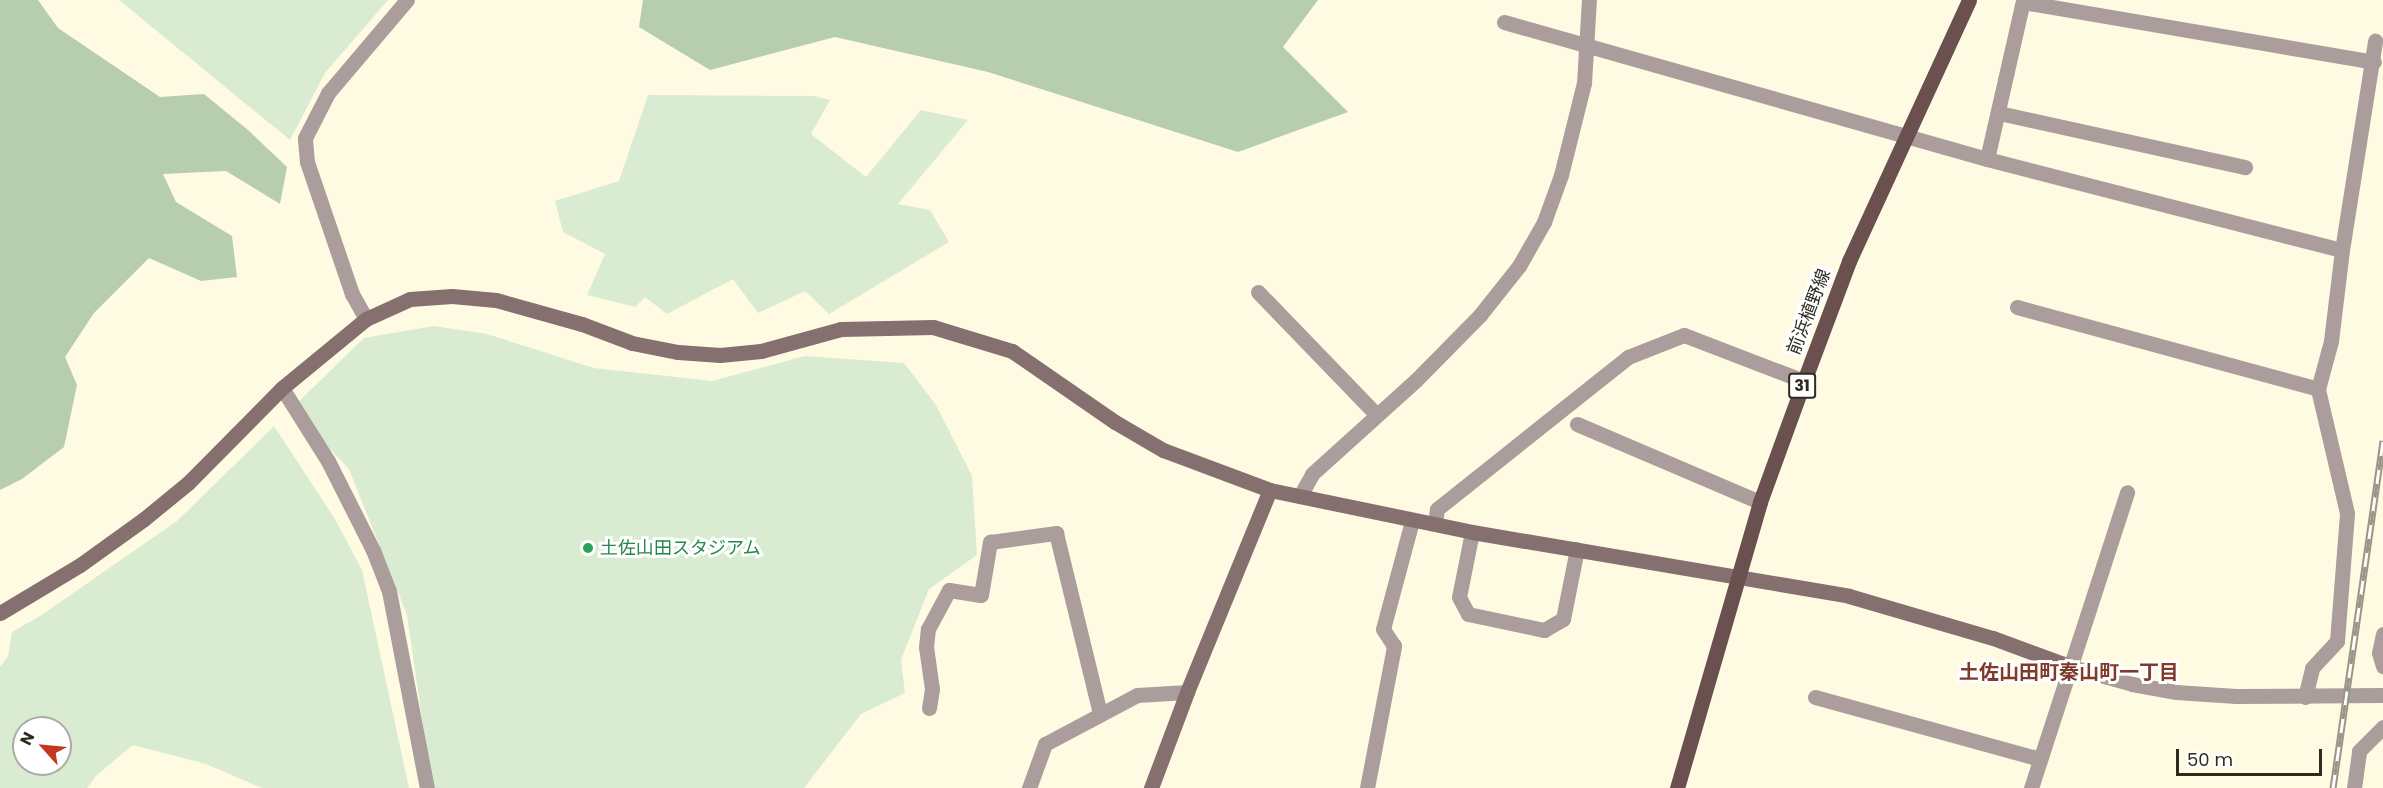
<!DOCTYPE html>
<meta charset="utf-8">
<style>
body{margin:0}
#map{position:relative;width:2383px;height:788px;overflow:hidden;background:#fffbe3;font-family:Poppins,"Noto Sans JP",sans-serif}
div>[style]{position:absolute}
.green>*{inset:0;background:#d9ecd1}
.forest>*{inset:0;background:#b7cdaf}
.street>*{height:15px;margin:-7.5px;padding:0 7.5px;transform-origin:7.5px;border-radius:7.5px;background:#ab9d9c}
.secondary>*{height:15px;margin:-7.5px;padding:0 7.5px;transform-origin:7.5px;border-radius:7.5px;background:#85706f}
.primary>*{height:15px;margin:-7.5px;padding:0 7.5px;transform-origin:7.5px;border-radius:7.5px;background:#6a5150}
.rail>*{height:7px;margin-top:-3.5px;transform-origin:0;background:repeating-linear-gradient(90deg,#fff 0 14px,#9a9685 0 28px);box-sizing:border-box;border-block:2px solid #9a9685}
.dots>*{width:16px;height:16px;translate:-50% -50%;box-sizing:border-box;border:3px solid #fff;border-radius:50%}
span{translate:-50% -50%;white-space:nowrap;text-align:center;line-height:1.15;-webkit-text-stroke:6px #fff;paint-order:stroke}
.shield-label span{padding:2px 4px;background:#fff;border:2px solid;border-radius:4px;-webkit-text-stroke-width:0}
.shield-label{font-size:16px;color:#2d2b20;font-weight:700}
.street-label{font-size:18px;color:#2d2b20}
.leisure-label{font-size:18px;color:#27864d}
.left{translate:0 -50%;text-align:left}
.neighbourhood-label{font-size:20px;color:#7f3a2c;font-weight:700}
.north{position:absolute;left:12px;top:716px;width:60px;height:60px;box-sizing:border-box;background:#fff;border:2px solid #abaaa6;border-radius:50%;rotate:297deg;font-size:16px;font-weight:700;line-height:24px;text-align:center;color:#2d2b20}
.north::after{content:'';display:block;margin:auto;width:21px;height:27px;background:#c43921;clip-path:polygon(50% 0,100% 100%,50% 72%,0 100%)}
.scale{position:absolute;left:2176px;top:749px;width:146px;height:27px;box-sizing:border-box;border:3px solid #2d2b20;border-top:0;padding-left:8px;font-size:18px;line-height:21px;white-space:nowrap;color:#2d2b20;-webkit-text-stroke:4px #fff;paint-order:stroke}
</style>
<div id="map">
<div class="green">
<div style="clip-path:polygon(119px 0,388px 0,325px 73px,290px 140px)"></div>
<div style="clip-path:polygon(648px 95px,814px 96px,830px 100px,811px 134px,866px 177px,921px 110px,968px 120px,898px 204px,930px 210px,949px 242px,829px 314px,805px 291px,758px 313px,733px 279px,667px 314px,645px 297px,635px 307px,587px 295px,605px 254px,563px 232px,555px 201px,619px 181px)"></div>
<div style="clip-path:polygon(434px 326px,487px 334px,594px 368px,712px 381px,805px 356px,904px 363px,936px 405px,972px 476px,977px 555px,929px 589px,901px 660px,905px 693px,861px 714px,804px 788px,432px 788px,407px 615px,349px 469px,291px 409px,364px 338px)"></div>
<div style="clip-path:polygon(evenodd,274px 426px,335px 519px,362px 570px,409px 788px,262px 788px,206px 764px,133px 745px,96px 776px,87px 788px,0 788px,0 667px,8px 656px,12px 632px,40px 616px,177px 521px,274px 426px,24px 728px,60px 728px,60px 764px,24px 764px,24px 728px)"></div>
</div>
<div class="forest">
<div style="clip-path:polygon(0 0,38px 0,58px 28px,160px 97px,204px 94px,248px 130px,287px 167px,280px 204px,226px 171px,163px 174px,176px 202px,232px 236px,237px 277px,201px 281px,149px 258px,94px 313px,65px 357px,77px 385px,64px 447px,22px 479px,0 490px)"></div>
<div style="clip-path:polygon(643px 0,1318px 0,1283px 47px,1348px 112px,1238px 152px,988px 72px,835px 37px,710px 70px,639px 27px)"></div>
</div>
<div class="street">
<div style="left:2023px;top:2px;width:356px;rotate:9.7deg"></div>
<div style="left:1504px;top:22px;width:502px;rotate:15.84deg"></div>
<div style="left:1987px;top:159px;width:366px;rotate:14.4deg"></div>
<div style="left:1999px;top:113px;width:252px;rotate:12.4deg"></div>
<div style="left:1987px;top:159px;width:163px;rotate:-77.2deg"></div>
<div style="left:1258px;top:292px;width:170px;rotate:46deg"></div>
<div style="left:2017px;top:307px;width:312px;rotate:15.2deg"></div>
<div style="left:366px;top:319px;width:29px;rotate:-119deg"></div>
<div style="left:352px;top:294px;width:139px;rotate:-108.8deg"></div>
<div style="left:307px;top:162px;width:24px;rotate:-95deg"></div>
<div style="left:305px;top:138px;width:51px;rotate:-62.9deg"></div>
<div style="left:328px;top:93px;width:122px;rotate:-49.7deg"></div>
<div style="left:282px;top:388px;width:86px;rotate:57.8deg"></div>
<div style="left:328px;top:461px;width:100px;rotate:63.2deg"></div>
<div style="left:373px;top:550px;width:44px;rotate:68.7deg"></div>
<div style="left:389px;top:591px;width:201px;rotate:79.1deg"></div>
<div style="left:1577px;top:424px;width:199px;rotate:23.1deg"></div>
<div style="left:1300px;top:496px;width:25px;rotate:-61deg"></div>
<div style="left:1312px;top:474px;width:140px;rotate:-42.1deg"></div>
<div style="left:1416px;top:380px;width:91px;rotate:-45.4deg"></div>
<div style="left:1480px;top:315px;width:63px;rotate:-51.5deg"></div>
<div style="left:1519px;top:266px;width:51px;rotate:-60.4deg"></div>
<div style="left:1544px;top:222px;width:50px;rotate:-70.1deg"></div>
<div style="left:1561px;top:175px;width:95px;rotate:-76deg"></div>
<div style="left:1584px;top:83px;width:83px;rotate:-86.6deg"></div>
<div style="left:1435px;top:523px;width:14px;rotate:-82deg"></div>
<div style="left:1437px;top:509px;width:244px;rotate:-38.5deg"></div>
<div style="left:1628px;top:357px;width:60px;rotate:-21.4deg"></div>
<div style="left:1684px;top:335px;width:129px;rotate:21deg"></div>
<div style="left:1472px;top:532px;width:66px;rotate:101.3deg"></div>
<div style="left:1459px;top:597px;width:19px;rotate:62deg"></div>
<div style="left:1468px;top:614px;width:78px;rotate:11.9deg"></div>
<div style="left:1544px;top:630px;width:22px;rotate:-30deg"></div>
<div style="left:1563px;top:619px;width:71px;rotate:-78.7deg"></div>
<div style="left:2383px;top:634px;width:19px;rotate:102deg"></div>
<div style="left:2379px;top:653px;width:14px;rotate:73deg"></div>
<div style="left:2072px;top:667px;width:62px;rotate:15.8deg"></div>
<div style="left:2132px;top:684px;width:45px;rotate:10.3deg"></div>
<div style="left:2176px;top:692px;width:60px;rotate:3.8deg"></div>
<div style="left:2236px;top:696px;width:147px;rotate:-0.4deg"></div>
<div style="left:1815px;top:697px;width:233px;rotate:15.4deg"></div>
<div style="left:2305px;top:697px;width:30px;rotate:-76deg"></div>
<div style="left:2312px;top:668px;width:37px;rotate:-47deg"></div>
<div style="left:2337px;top:641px;width:128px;rotate:-85.5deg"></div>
<div style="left:2347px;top:513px;width:127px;rotate:-103.2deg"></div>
<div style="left:2318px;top:389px;width:50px;rotate:-74.8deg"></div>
<div style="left:2331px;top:341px;width:92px;rotate:-83.1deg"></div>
<div style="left:2342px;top:250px;width:212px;rotate:-81deg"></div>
<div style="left:929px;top:708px;width:19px;rotate:-81deg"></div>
<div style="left:932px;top:689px;width:42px;rotate:-98.1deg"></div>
<div style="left:926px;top:647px;width:18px;rotate:-84deg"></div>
<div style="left:928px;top:629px;width:44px;rotate:-61.7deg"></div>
<div style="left:949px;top:590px;width:32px;rotate:9deg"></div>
<div style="left:981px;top:595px;width:54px;rotate:-80.4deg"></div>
<div style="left:990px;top:542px;width:67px;rotate:-7.8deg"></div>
<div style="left:1056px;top:533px;width:186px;rotate:76.3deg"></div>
<div style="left:1029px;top:788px;width:47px;rotate:-70deg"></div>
<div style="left:1045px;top:744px;width:104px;rotate:-28deg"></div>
<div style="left:1137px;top:695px;width:50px;rotate:-3.4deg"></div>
<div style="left:1367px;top:788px;width:145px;rotate:-79.2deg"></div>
<div style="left:1394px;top:646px;width:20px;rotate:-123deg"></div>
<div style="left:1383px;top:629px;width:112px;rotate:-75deg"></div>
<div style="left:2031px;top:788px;width:311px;rotate:-72deg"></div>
<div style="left:2354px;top:788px;width:37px;rotate:-82deg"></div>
<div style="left:2359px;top:751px;width:34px;rotate:-45deg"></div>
</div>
<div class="secondary">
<div style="left:0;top:613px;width:93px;rotate:-31deg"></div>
<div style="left:80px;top:565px;width:79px;rotate:-35.7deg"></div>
<div style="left:144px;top:519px;width:57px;rotate:-39.3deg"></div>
<div style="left:188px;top:483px;width:134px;rotate:-45.3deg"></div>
<div style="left:282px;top:388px;width:109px;rotate:-39.4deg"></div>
<div style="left:366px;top:319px;width:48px;rotate:-24.4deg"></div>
<div style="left:410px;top:299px;width:42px;rotate:-4.1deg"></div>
<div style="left:452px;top:296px;width:44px;rotate:5.2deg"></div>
<div style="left:496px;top:300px;width:89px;rotate:15.6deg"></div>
<div style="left:582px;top:324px;width:53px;rotate:20.8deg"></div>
<div style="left:632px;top:343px;width:47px;rotate:11.1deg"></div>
<div style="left:678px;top:352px;width:42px;rotate:4.1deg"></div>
<div style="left:720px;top:355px;width:41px;rotate:-5.6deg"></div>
<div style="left:761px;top:351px;width:83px;rotate:-15.4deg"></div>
<div style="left:841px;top:329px;width:92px;rotate:-1.2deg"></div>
<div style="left:933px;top:327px;width:83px;rotate:16.9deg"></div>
<div style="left:1012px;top:351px;width:125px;rotate:34.6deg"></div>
<div style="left:1115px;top:422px;width:56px;rotate:30.3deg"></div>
<div style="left:1163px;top:450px;width:114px;rotate:20.5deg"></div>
<div style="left:1270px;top:490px;width:206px;rotate:11.7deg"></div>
<div style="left:1472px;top:532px;width:382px;rotate:9.6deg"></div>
<div style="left:1849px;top:596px;width:150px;rotate:16.3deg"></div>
<div style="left:1993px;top:638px;width:84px;rotate:20.2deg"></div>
<div style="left:1151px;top:788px;width:103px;rotate:-69.4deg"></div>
<div style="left:1187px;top:692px;width:218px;rotate:-67.7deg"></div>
</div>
<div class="primary">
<div style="left:1677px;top:788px;width:298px;rotate:-73.8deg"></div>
<div style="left:1760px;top:502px;width:129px;rotate:-70deg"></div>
<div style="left:1804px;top:381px;width:128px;rotate:-69.4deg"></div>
<div style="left:1849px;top:261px;width:287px;rotate:-65.3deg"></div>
</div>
<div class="rail">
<div style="left:2333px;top:788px;width:351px;rotate:-81.8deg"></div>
</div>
<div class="dots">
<div style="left:588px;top:548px;background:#2e9e5b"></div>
</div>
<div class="shield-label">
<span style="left:1802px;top:386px">31</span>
</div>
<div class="street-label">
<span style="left:1809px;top:312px;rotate:-69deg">前浜植野線</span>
</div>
<div class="leisure-label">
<span class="left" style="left:600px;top:548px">土佐山田スタジアム</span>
</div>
<div class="neighbourhood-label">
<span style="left:2069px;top:672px">土佐山田町秦山町一丁目</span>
</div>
<div class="north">N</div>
<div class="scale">50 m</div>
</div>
